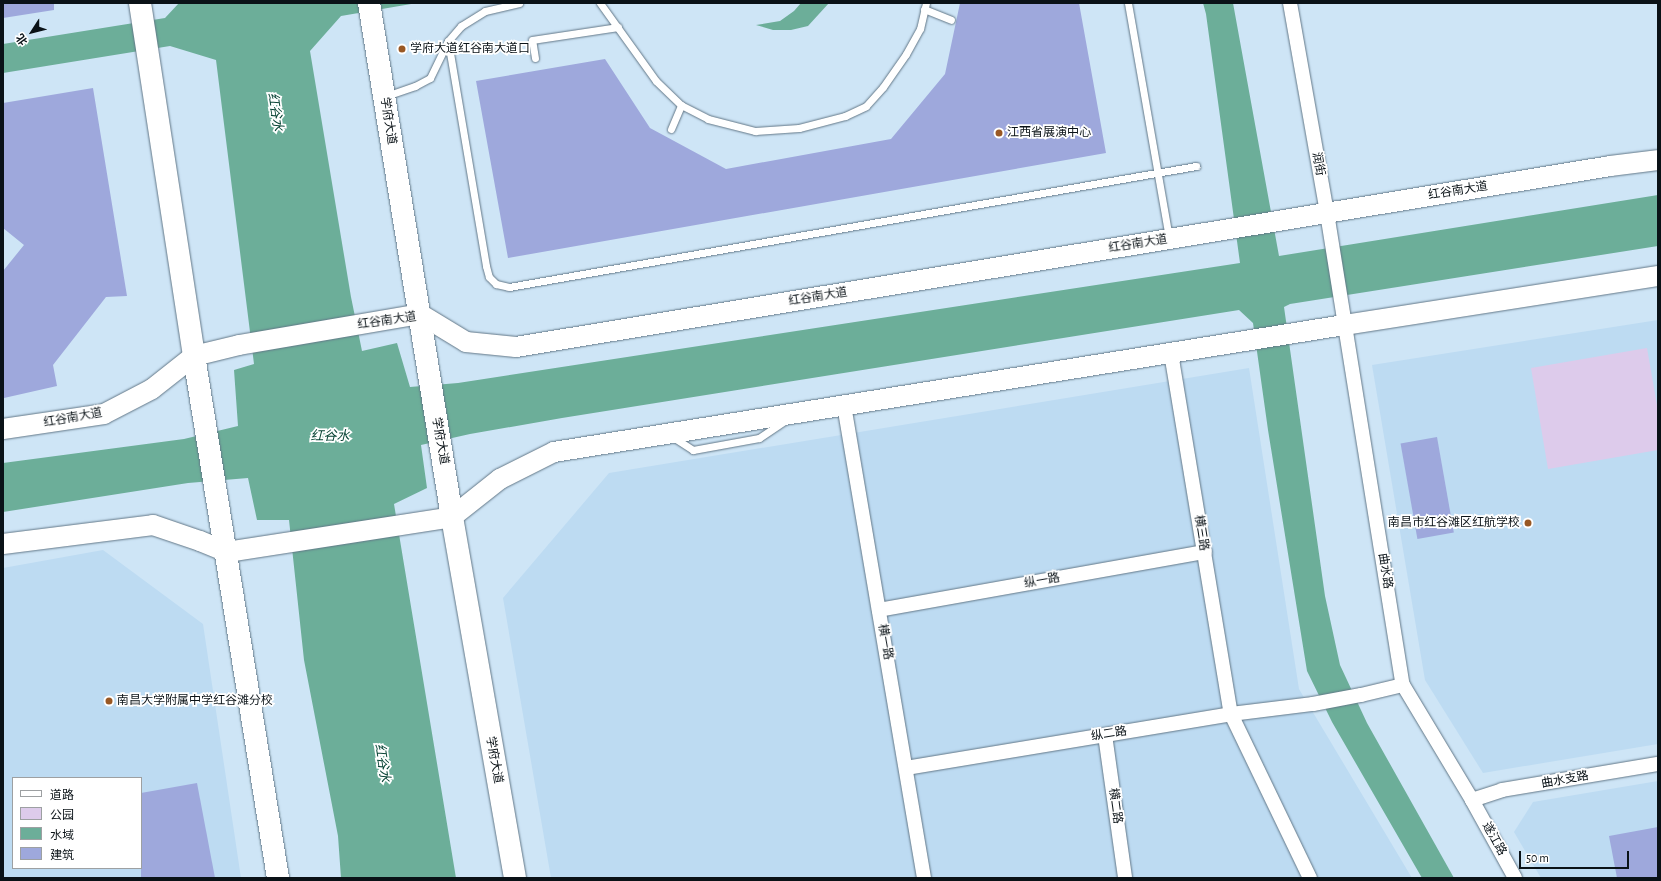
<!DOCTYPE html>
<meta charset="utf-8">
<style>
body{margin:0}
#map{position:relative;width:1661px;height:881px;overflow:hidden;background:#cee5f6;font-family:"Alegreya Sans","Noto Sans SC",sans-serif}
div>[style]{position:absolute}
.built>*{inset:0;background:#bddbf2}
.green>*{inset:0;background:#ddcbeb}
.water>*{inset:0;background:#6cae99}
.building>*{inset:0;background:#9ea8dc;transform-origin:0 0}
.roads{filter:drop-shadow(0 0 1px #627787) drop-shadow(0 0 1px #627787)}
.service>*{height:7px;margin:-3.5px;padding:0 3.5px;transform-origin:3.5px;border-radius:3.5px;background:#fff}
.minor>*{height:14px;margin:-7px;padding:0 7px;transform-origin:7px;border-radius:7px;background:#fff}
.secondary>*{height:20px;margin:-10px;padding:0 10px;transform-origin:10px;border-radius:10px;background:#fff}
.primary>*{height:22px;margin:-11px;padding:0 11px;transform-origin:11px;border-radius:11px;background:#fff}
.dots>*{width:11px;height:11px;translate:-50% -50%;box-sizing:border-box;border:2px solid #fff;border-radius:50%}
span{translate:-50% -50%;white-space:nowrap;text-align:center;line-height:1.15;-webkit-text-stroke:3.5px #fff;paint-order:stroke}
.poi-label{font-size:12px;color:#0a1217}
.left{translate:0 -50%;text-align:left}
.right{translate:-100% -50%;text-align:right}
.street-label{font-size:12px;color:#0a1217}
.water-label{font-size:13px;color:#074334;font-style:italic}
.frame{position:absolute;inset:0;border:4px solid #0a1217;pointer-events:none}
.legend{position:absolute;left:12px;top:777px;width:130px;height:92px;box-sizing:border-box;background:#fff;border:1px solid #9da0a2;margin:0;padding:5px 7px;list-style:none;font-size:12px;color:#0a1217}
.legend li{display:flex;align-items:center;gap:8px;height:20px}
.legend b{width:20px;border:1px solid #9da0a2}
.north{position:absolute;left:12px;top:12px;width:40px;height:40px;-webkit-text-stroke:3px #fff;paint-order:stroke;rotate:234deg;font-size:11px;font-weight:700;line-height:16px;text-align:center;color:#0a1217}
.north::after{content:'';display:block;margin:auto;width:14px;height:18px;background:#0a1217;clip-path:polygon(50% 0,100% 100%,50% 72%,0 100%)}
.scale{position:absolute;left:1519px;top:851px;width:110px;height:18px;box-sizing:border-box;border:2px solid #0a1217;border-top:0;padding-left:5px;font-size:12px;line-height:14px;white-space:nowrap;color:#0a1217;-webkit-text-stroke:3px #fff;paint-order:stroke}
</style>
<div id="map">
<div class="built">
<div style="clip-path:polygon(1658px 320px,1658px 744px,1483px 773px,1425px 680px,1372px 365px)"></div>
<div style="clip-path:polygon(1249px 368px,1299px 689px,1412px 878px,551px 878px,503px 598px,609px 473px)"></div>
<div style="clip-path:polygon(evenodd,103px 550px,203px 624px,241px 878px,3px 878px,3px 568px,103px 550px,13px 778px,141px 778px,141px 868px,13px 868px,13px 778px)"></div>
<div style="clip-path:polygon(1658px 781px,1658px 878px,1541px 878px,1514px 832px,1533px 802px)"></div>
</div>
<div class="green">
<div style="clip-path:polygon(1647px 348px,1658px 411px,1658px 450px,1548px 469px,1531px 368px)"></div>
</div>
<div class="water">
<div style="clip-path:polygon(179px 3px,417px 3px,341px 16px,310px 51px,351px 297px,362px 351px,397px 343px,410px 387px,458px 383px,1240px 263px,1206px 14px,1203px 3px,1233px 3px,1279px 256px,1658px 195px,1658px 246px,1290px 304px,1284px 307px,1325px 596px,1340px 665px,1367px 723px,1454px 878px,1422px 878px,1332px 722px,1307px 671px,1268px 430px,1253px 323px,1239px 310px,562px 418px,470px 434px,421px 445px,427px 488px,394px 504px,456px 878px,341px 878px,338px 836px,304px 660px,289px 520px,257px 520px,248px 478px,188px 483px,3px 512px,3px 463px,184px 439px,238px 426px,234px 370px,254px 364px,216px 60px,170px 46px,3px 73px,3px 44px,165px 18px)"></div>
<div style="clip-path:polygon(801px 3px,829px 3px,808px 26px,791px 30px,773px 30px,756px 25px,780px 21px,794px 11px)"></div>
</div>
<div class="building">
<div style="clip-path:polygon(3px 3px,54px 3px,54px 10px,3px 18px)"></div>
<div style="clip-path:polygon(960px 3px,1079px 3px,1106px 153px,508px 258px,476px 81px,605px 59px,650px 128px,726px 169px,891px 139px,945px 74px)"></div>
<div style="clip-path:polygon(93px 88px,127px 296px,106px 297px,53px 365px,57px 386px,4px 398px,3px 271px,24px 245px,3px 228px,3px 103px)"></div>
<div style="left:1437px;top:437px;width:97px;height:37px;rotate:80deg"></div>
<div style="clip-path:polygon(197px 783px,215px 878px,141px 878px,141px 793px)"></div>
<div style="clip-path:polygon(1658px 827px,1658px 878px,1617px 878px,1609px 836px)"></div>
</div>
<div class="roads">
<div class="service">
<div style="left:600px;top:3px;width:96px;rotate:54.3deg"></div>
<div style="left:656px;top:81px;width:35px;rotate:44deg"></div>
<div style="left:681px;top:105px;width:30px;rotate:27deg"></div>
<div style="left:708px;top:119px;width:49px;rotate:14.3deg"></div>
<div style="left:755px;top:131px;width:44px;rotate:-3.9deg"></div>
<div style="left:799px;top:128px;width:48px;rotate:-14.6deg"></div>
<div style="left:845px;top:116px;width:23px;rotate:-25deg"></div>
<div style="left:866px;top:106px;width:25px;rotate:-48deg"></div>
<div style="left:883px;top:87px;width:40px;rotate:-55.1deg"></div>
<div style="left:906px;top:54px;width:29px;rotate:-61deg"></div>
<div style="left:920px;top:29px;width:27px;rotate:-77deg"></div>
<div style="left:1128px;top:3px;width:239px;rotate:80.1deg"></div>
<div style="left:924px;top:9px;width:29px;rotate:22deg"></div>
<div style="left:448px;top:41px;width:228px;rotate:80.4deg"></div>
<div style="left:486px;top:266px;width:11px;rotate:75deg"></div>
<div style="left:489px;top:277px;width:10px;rotate:45deg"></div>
<div style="left:496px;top:284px;width:13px;rotate:13deg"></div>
<div style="left:509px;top:287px;width:698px;rotate:-9.99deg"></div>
<div style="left:535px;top:58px;width:18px;rotate:-99deg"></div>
<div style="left:532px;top:40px;width:87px;rotate:-8.6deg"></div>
<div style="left:386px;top:96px;width:31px;rotate:-19deg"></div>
<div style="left:415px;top:86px;width:17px;rotate:-28deg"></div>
<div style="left:430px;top:78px;width:41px;rotate:-64.1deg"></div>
<div style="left:448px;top:41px;width:20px;rotate:-49deg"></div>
<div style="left:461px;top:26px;width:28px;rotate:-32deg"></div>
<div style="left:485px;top:11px;width:35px;rotate:-13deg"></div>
<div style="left:671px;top:129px;width:26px;rotate:-67deg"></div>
<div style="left:673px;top:437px;width:24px;rotate:33deg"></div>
<div style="left:693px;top:450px;width:67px;rotate:-10.3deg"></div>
<div style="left:759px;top:438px;width:30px;rotate:-34deg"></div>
</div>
<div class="minor">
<div style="left:1290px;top:3px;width:213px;rotate:80deg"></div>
<div style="left:1327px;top:213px;width:478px;rotate:80.9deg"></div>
<div style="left:1403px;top:685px;width:134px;rotate:59deg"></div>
<div style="left:1472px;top:800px;width:89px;rotate:61.1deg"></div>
<div style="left:1171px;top:353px;width:366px;rotate:80.6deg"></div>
<div style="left:1231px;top:714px;width:182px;rotate:64.3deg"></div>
<div style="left:844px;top:405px;width:480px;rotate:80.4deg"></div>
<div style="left:879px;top:610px;width:331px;rotate:-10.1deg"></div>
<div style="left:1105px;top:735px;width:144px;rotate:82deg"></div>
<div style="left:906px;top:768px;width:329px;rotate:-9.4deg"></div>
<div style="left:1231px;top:714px;width:83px;rotate:-7deg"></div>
<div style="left:1313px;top:704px;width:49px;rotate:-10.6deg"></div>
<div style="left:1361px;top:695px;width:43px;rotate:-13.4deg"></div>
<div style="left:1472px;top:800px;width:32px;rotate:-18deg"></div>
<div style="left:1502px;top:790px;width:158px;rotate:-9.5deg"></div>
</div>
<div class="secondary">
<div style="left:3px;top:429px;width:102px;rotate:-8.4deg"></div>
<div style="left:104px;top:414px;width:54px;rotate:-27.5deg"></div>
<div style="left:152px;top:389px;width:53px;rotate:-38.2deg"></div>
<div style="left:194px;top:356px;width:46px;rotate:-13.7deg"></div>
<div style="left:239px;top:345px;width:184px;rotate:-9.7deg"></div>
<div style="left:420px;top:314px;width:54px;rotate:31.3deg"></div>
<div style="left:466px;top:342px;width:50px;rotate:5.7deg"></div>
<div style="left:516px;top:347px;width:1109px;rotate:-9.39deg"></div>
<div style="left:1610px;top:166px;width:48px;rotate:-7.1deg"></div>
<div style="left:3px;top:544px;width:151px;rotate:-7.2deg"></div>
<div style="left:153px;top:525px;width:50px;rotate:18.8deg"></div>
<div style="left:200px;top:541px;width:29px;rotate:22deg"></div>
<div style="left:227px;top:552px;width:228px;rotate:-8.8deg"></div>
<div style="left:452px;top:517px;width:61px;rotate:-38.4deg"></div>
<div style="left:500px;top:479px;width:60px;rotate:-26.6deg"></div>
<div style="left:554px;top:452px;width:800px;rotate:-9.13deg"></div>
<div style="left:1344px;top:325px;width:318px;rotate:-8.9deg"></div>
</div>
<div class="primary">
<div style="left:140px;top:3px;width:357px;rotate:81.3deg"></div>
<div style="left:194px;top:356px;width:529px;rotate:80.86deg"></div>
<div style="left:369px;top:3px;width:521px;rotate:80.83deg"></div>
<div style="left:452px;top:517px;width:366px;rotate:80.1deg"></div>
</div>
</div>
<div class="dots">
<div style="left:402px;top:49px;background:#995824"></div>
<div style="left:999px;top:133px;background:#995824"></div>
<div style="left:1528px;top:523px;background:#995824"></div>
<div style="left:109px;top:701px;background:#995824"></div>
</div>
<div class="poi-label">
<span class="left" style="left:410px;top:49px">学府大道红谷南大道口</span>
<span class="left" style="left:1007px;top:133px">江西省展演中心</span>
<span class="right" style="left:1520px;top:523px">南昌市红谷滩区红航学校</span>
<span class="left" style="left:117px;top:701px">南昌大学附属中学红谷滩分校</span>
</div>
<div class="street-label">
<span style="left:388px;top:121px;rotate:81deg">学府大道</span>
<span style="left:1318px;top:164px;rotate:80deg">润街</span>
<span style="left:1458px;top:191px;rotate:-9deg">红谷南大道</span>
<span style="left:1138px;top:244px;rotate:-9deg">红谷南大道</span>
<span style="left:818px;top:297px;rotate:-9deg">红谷南大道</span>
<span style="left:387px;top:321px;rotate:-8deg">红谷南大道</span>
<span style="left:73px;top:418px;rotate:-10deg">红谷南大道</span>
<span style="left:440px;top:441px;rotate:80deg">学府大道</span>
<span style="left:1201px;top:533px;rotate:81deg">横三路</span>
<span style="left:1385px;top:571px;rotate:81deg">曲水路</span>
<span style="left:1042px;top:581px;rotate:-10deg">纵一路</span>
<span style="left:885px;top:642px;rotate:80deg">横一路</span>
<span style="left:1109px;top:734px;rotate:-9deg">纵二路</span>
<span style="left:494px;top:760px;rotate:80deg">学府大道</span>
<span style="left:1565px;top:780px;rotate:-10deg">曲水支路</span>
<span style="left:1115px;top:806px;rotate:82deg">横二路</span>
<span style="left:1494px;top:839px;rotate:61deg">遂江路</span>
</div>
<div class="water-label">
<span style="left:274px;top:112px;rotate:81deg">红谷水</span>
<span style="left:330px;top:437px">红谷水</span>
<span style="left:381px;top:763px;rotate:81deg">红谷水</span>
</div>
<div class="frame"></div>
<ul class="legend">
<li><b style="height:5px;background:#fff"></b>道路</li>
<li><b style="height:11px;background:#ddcbeb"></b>公园</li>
<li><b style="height:11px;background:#6cae99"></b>水域</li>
<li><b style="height:11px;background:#9ea8dc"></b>建筑</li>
</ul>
<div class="north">北</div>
<div class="scale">50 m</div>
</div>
